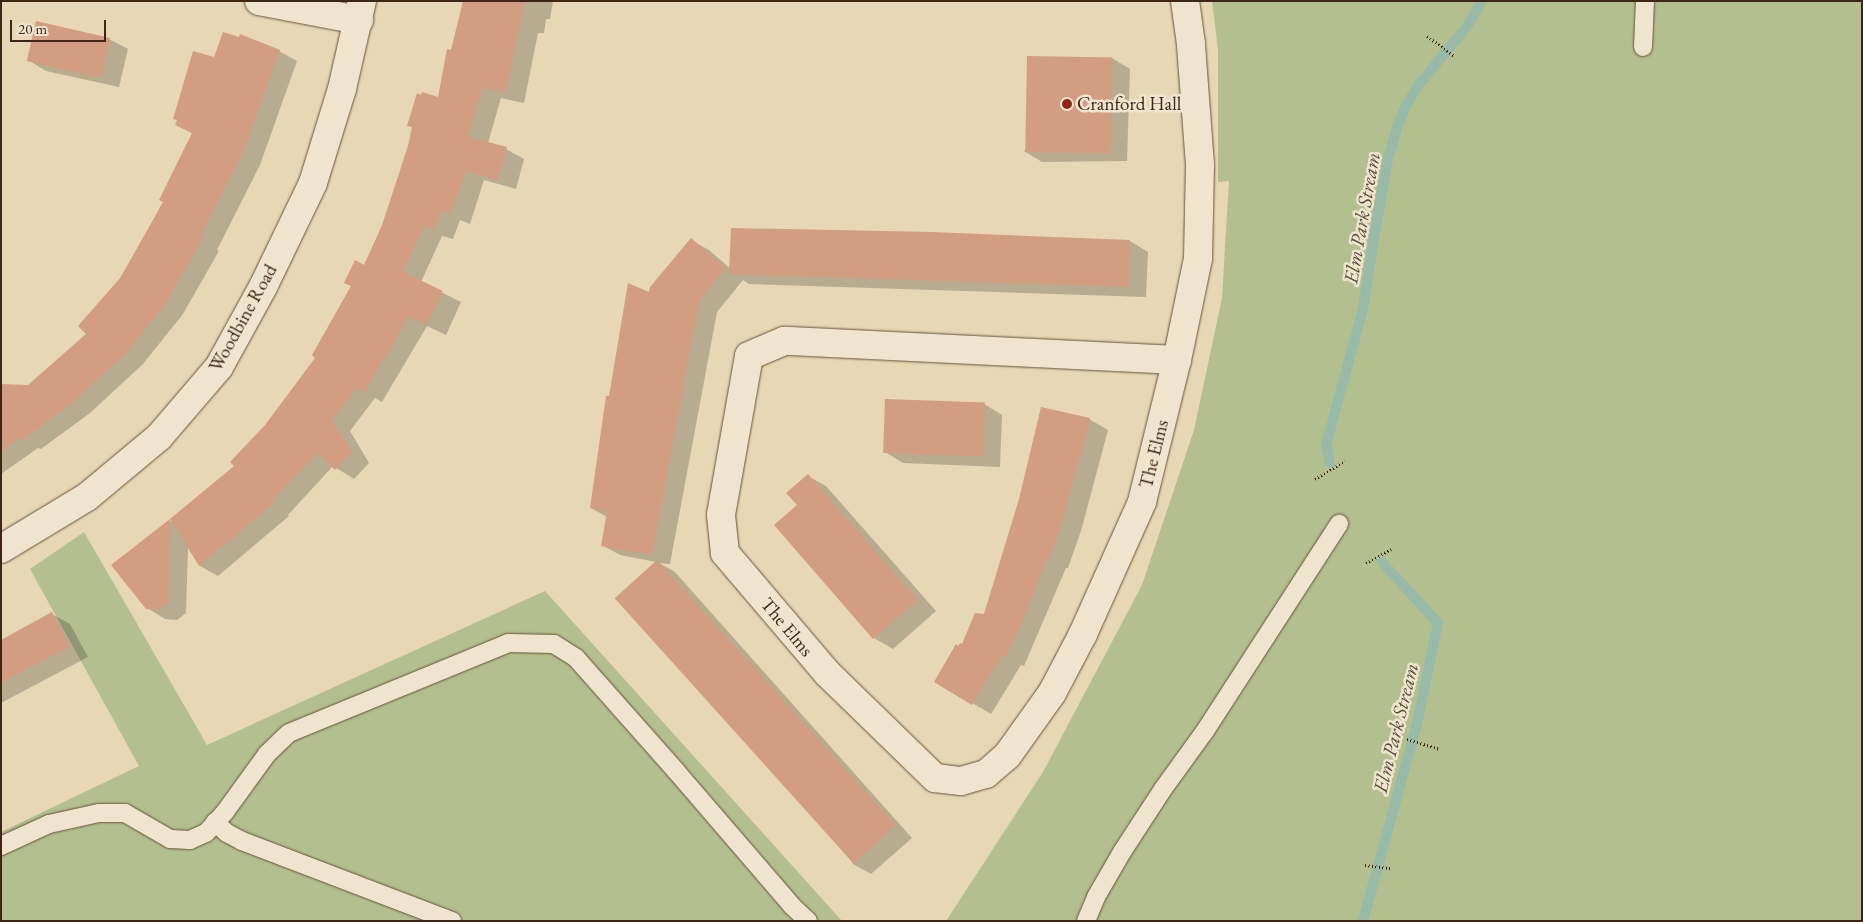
<!DOCTYPE html>
<style>
body{margin:0}
#map{position:relative;width:1863px;height:922px;overflow:hidden;background:#e7d7b4;font-family:"EB Garamond",serif}
div>[style]{position:absolute}
.green>*{inset:0;background:#b3bf8f}
.shadow>*{inset:0;background:#0003}
.stream>*{height:10px;margin:-5px;padding:0 5px;transform-origin:5px;border-radius:5px;background:#97baa9}
.building>*{inset:0;background:#d29d80;transform-origin:0 0}
.path>*{height:3px;margin-top:-1.5px;transform-origin:0;background:repeating-linear-gradient(90deg,#3e2516 0 1px,transparent 0 3.5px)}
.roads{filter:drop-shadow(0 0 1px #68523e) drop-shadow(0 0 1px #68523e)}
.service>*{height:18px;margin:-9px;padding:0 9px;transform-origin:9px;border-radius:9px;background:#efe5ce}
.minor>*{height:28px;margin:-14px;padding:0 14px;transform-origin:14px;border-radius:14px;background:#efe5ce}
.dots>*{width:14px;height:14px;translate:-50% -50%;box-sizing:border-box;border:2px solid #efe5ce;border-radius:50%}
span{translate:-50% -50%;white-space:nowrap;text-align:center;line-height:1.15;-webkit-text-stroke:5px #efe5ce;paint-order:stroke}
.poi-label{font-size:19px;color:#3e2516}
.left{translate:0 -50%;text-align:left}
.street-label{font-size:19px;color:#3e2516}
.water-label{font-size:20px;color:#544a3b;font-style:italic}
.frame{position:absolute;inset:0;border:2px solid #3e2516;pointer-events:none}
.scale{position:absolute;left:10px;top:20px;width:96px;height:22px;box-sizing:border-box;border:2px solid #3e2516;border-top:0;padding-left:6px;font-size:15px;line-height:18px;white-space:nowrap;color:#3e2516;-webkit-text-stroke:4px #efe5ce;paint-order:stroke}
</style>
<div id="map">
<div class="green">
<div style="clip-path:polygon(1212px 1px,1862px 1px,1862px 921px,946px 921px,1043px 772px,1142px 585px,1194px 430px,1222px 298px,1229px 181px,1218px 182px,1218px 50px)"></div>
<div style="clip-path:polygon(84px 532px,207px 745px,545px 591px,842px 921px,1px 921px,1px 832px,139px 766px,30px 569px)"></div>
</div>
<div class="shadow">
<div style="clip-path:polygon(464px 1px,553px 1px,550px 19px,546px 19px,544px 33px,538px 33px,524px 103px,501px 98px,488px 143px,506px 149px,524px 159px,516px 189px,484px 180px,470px 224px,460px 220px,453px 239px,442px 236px,421px 282px,461px 302px,446px 335px,427px 326px,382px 402px,375px 398px,350px 431px,369px 463px,354px 479px,333px 466px,288px 515px,289px 516px,218px 576px,200px 566px,188px 546px,186px 613px,177px 620px,165px 619px,147px 608px,113px 565px,170px 521px,174px 523px,236px 466px,317px 358px,364px 266px,439px 99px)"></div>
<div style="clip-path:polygon(109px 39px,128px 49px,119px 87px,46px 71px,28px 60px)"></div>
<div style="clip-path:polygon(279px 51px,297px 61px,260px 165px,217px 250px,219px 251px,183px 314px,143px 364px,90px 413px,41px 449px,38px 448px,1px 474px,1px 385px,28px 386px,88px 334px,164px 202px,193px 134px,177px 124px)"></div>
<div style="clip-path:polygon(1112px 58px,1130px 69px,1127px 161px,1042px 162px,1024px 151px)"></div>
<div style="clip-path:polygon(691px 240px,709px 250px,731px 269px,1130px 241px,1148px 252px,1146px 297px,749px 284px,743px 280px,717px 312px,670px 564px,659px 563px,675px 572px,912px 838px,871px 874px,853px 864px,656px 562px,620px 555px,602px 545px,607px 517px,591px 508px,610px 398px,650px 294px)"></div>
<div style="clip-path:polygon(984px 404px,1002px 415px,1000px 467px,903px 463px,885px 452px)"></div>
<div style="clip-path:polygon(1089px 419px,1108px 430px,1081px 531px,1068px 568px,1066px 568px,1024px 666px,1021px 665px,991px 714px,935px 681px,985px 616px)"></div>
<div style="clip-path:polygon(808px 476px,826px 486px,936px 611px,893px 649px,874px 638px,776px 525px,799px 505px)"></div>
<div style="clip-path:polygon(52px 614px,70px 624px,88px 657px,1px 703px,1px 641px)"></div>
</div>
<div class="stream">
<div style="left:1330px;top:463px;width:18px;rotate:-103deg"></div>
<div style="left:1326px;top:445px;width:141px;rotate:-74.8deg"></div>
<div style="left:1363px;top:309px;width:78px;rotate:-81.1deg"></div>
<div style="left:1375px;top:232px;width:74px;rotate:-79.9deg"></div>
<div style="left:1388px;top:159px;width:35px;rotate:-74deg"></div>
<div style="left:1398px;top:125px;width:23px;rotate:-67deg"></div>
<div style="left:1407px;top:104px;width:21px;rotate:-59deg"></div>
<div style="left:1418px;top:86px;width:79px;rotate:-50.7deg"></div>
<div style="left:1468px;top:25px;width:28px;rotate:-60deg"></div>
<div style="left:1363px;top:921px;width:204px;rotate:-74.7deg"></div>
<div style="left:1417px;top:724px;width:103px;rotate:-78.3deg"></div>
<div style="left:1438px;top:623px;width:83px;rotate:-132.6deg"></div>
</div>
<div class="building">
<div style="clip-path:polygon(463px 1px,524px 1px,506px 93px,482px 88px,468px 137px,507px 147px,497px 180px,466px 171px,451px 214px,441px 211px,435px 230px,424px 226px,403px 272px,443px 291px,427px 325px,409px 317px,364px 393px,357px 388px,332px 420px,352px 452px,335px 470px,317px 453px,270px 504px,272px 505px,199px 566px,170px 519px,234px 466px,230px 462px,265px 425px,315px 358px,312px 355px,351px 286px,344px 283px,355px 260px,364px 265px,381px 228px,408px 146px,412px 127px,407px 126px,417px 93px,421px 95px,422px 92px,438px 97px,447px 49px,451px 50px)"></div>
<div style="left:36px;top:21px;width:76px;height:41px;rotate:13deg"></div>
<div style="clip-path:polygon(223px 32px,239px 37px,240px 34px,280px 50px,242px 155px,200px 238px,202px 239px,166px 304px,125px 354px,72px 403px,22px 440px,20px 438px,1px 452px,1px 384px,28px 385px,86px 334px,78px 326px,121px 277px,163px 202px,159px 200px,192px 133px,175px 125px,177px 120px,173px 119px,193px 51px,214px 57px)"></div>
<div style="left:1027px;top:56px;width:85px;height:96px;rotate:1deg"></div>
<div style="clip-path:polygon(731px 228px,931px 232px,1130px 240px,1128px 287px,729px 274px)"></div>
<div style="clip-path:polygon(691px 238px,726px 268px,699px 301px,652px 555px,601px 546px,607px 511px,590px 508px,606px 396px,609px 396px,628px 283px,649px 292px,650px 287px)"></div>
<div style="left:885px;top:399px;width:100px;height:54px;rotate:2deg"></div>
<div style="clip-path:polygon(1041px 407px,1090px 418px,1081px 456px,1079px 456px,1063px 520px,1049px 559px,1047px 558px,1024px 617px,1006px 657px,1002px 655px,972px 705px,934px 682px,956px 644px,958px 646px,960px 643px,962px 644px,975px 613px,984px 614px,1019px 499px)"></div>
<div style="clip-path:polygon(808px 474px,918px 600px,873px 639px,774px 525px,797px 505px,786px 493px)"></div>
<div style="clip-path:polygon(170px 519px,168px 603px,159px 610px,146px 609px,111px 565px)"></div>
<div style="left:657px;top:560px;width:357px;height:57px;rotate:48deg"></div>
<div style="clip-path:polygon(52px 612px,70px 646px,1px 683px,1px 640px)"></div>
</div>
<div class="path">
<div style="left:1427px;top:36px;width:34px;rotate:36deg"></div>
<div style="left:1315px;top:479px;width:35px;rotate:-31deg"></div>
<div style="left:1366px;top:563px;width:29px;rotate:-29deg"></div>
<div style="left:1407px;top:739px;width:34px;rotate:17deg"></div>
<div style="left:1365px;top:865px;width:26px;rotate:7deg"></div>
</div>
<div class="roads">
<div class="service">
<div style="left:1643px;top:47px;width:46px;rotate:-87.5deg"></div>
<div style="left:215px;top:822px;width:16px;rotate:43deg"></div>
<div style="left:227px;top:833px;width:17px;rotate:28deg"></div>
<div style="left:242px;top:841px;width:225px;rotate:20.9deg"></div>
<div style="left:1px;top:846px;width:53px;rotate:-24.6deg"></div>
<div style="left:49px;top:824px;width:51px;rotate:-12.4deg"></div>
<div style="left:99px;top:813px;width:26px"></div>
<div style="left:125px;top:813px;width:52px;rotate:30deg"></div>
<div style="left:170px;top:839px;width:20px;rotate:3deg"></div>
<div style="left:190px;top:840px;width:17px;rotate:-24deg"></div>
<div style="left:206px;top:833px;width:28px;rotate:-48deg"></div>
<div style="left:225px;top:812px;width:72px;rotate:-54.1deg"></div>
<div style="left:267px;top:754px;width:30px;rotate:-44deg"></div>
<div style="left:289px;top:733px;width:237px;rotate:-22.3deg"></div>
<div style="left:508px;top:643px;width:46px;rotate:1.2deg"></div>
<div style="left:554px;top:644px;width:26px;rotate:32deg"></div>
<div style="left:576px;top:658px;width:151px;rotate:48.5deg"></div>
<div style="left:676px;top:771px;width:178px;rotate:49.3deg"></div>
<div style="left:792px;top:906px;width:22px;rotate:43deg"></div>
<div style="left:1086px;top:921px;width:26px;rotate:-67deg"></div>
<div style="left:1096px;top:897px;width:52px;rotate:-60deg"></div>
<div style="left:1122px;top:852px;width:75px;rotate:-56.9deg"></div>
<div style="left:1163px;top:789px;width:72px;rotate:-54.1deg"></div>
<div style="left:1205px;top:731px;width:247px;rotate:-57.1deg"></div>
</div>
<div class="minor">
<div style="left:259px;top:1px;width:102px;rotate:10.8deg"></div>
<div style="left:1177px;top:360px;width:393px;rotate:-177.2deg"></div>
<div style="left:784px;top:341px;width:38px;rotate:157deg"></div>
<div style="left:749px;top:356px;width:161px;rotate:100deg"></div>
<div style="left:721px;top:515px;width:38px;rotate:84deg"></div>
<div style="left:725px;top:553px;width:157px;rotate:49.6deg"></div>
<div style="left:827px;top:673px;width:151px;rotate:44.2deg"></div>
<div style="left:935px;top:778px;width:26px;rotate:7deg"></div>
<div style="left:961px;top:781px;width:26px;rotate:-16deg"></div>
<div style="left:986px;top:774px;width:28px;rotate:-41deg"></div>
<div style="left:1007px;top:756px;width:77px;rotate:-54.5deg"></div>
<div style="left:1052px;top:693px;width:67px;rotate:-62.3deg"></div>
<div style="left:1083px;top:634px;width:145px;rotate:-65.9deg"></div>
<div style="left:1142px;top:502px;width:146px;rotate:-76.2deg"></div>
<div style="left:1177px;top:360px;width:103px;rotate:-78.3deg"></div>
<div style="left:1198px;top:259px;width:94px;rotate:-88.8deg"></div>
<div style="left:1200px;top:165px;width:121px;rotate:-94.3deg"></div>
<div style="left:1191px;top:44px;width:43px;rotate:-97.9deg"></div>
<div style="left:1px;top:549px;width:100px;rotate:-31.2deg"></div>
<div style="left:87px;top:497px;width:94px;rotate:-39.8deg"></div>
<div style="left:159px;top:437px;width:92px;rotate:-49.4deg"></div>
<div style="left:219px;top:367px;width:91px;rotate:-61.2deg"></div>
<div style="left:263px;top:287px;width:115px;rotate:-64.3deg"></div>
<div style="left:313px;top:183px;width:98px;rotate:-72.9deg"></div>
<div style="left:342px;top:89px;width:90px;rotate:-77.2deg"></div>
</div>
</div>
<div class="dots">
<div style="left:1067px;top:104px;background:#8f2418"></div>
</div>
<div class="poi-label">
<span class="left" style="left:1077px;top:104px">Cranford Hall</span>
</div>
<div class="street-label">
<span style="left:243px;top:318px;rotate:-61deg">Woodbine Road</span>
<span style="left:1154px;top:454px;rotate:-76deg">The Elms</span>
<span style="left:787px;top:627px;rotate:50deg">The Elms</span>
</div>
<div class="water-label">
<span style="left:1362px;top:218px;rotate:-80deg">Elm Park Stream</span>
<span style="left:1396px;top:728px;rotate:-76deg">Elm Park Stream</span>
</div>
<div class="frame"></div>
<div class="scale">20 m</div>
</div>
